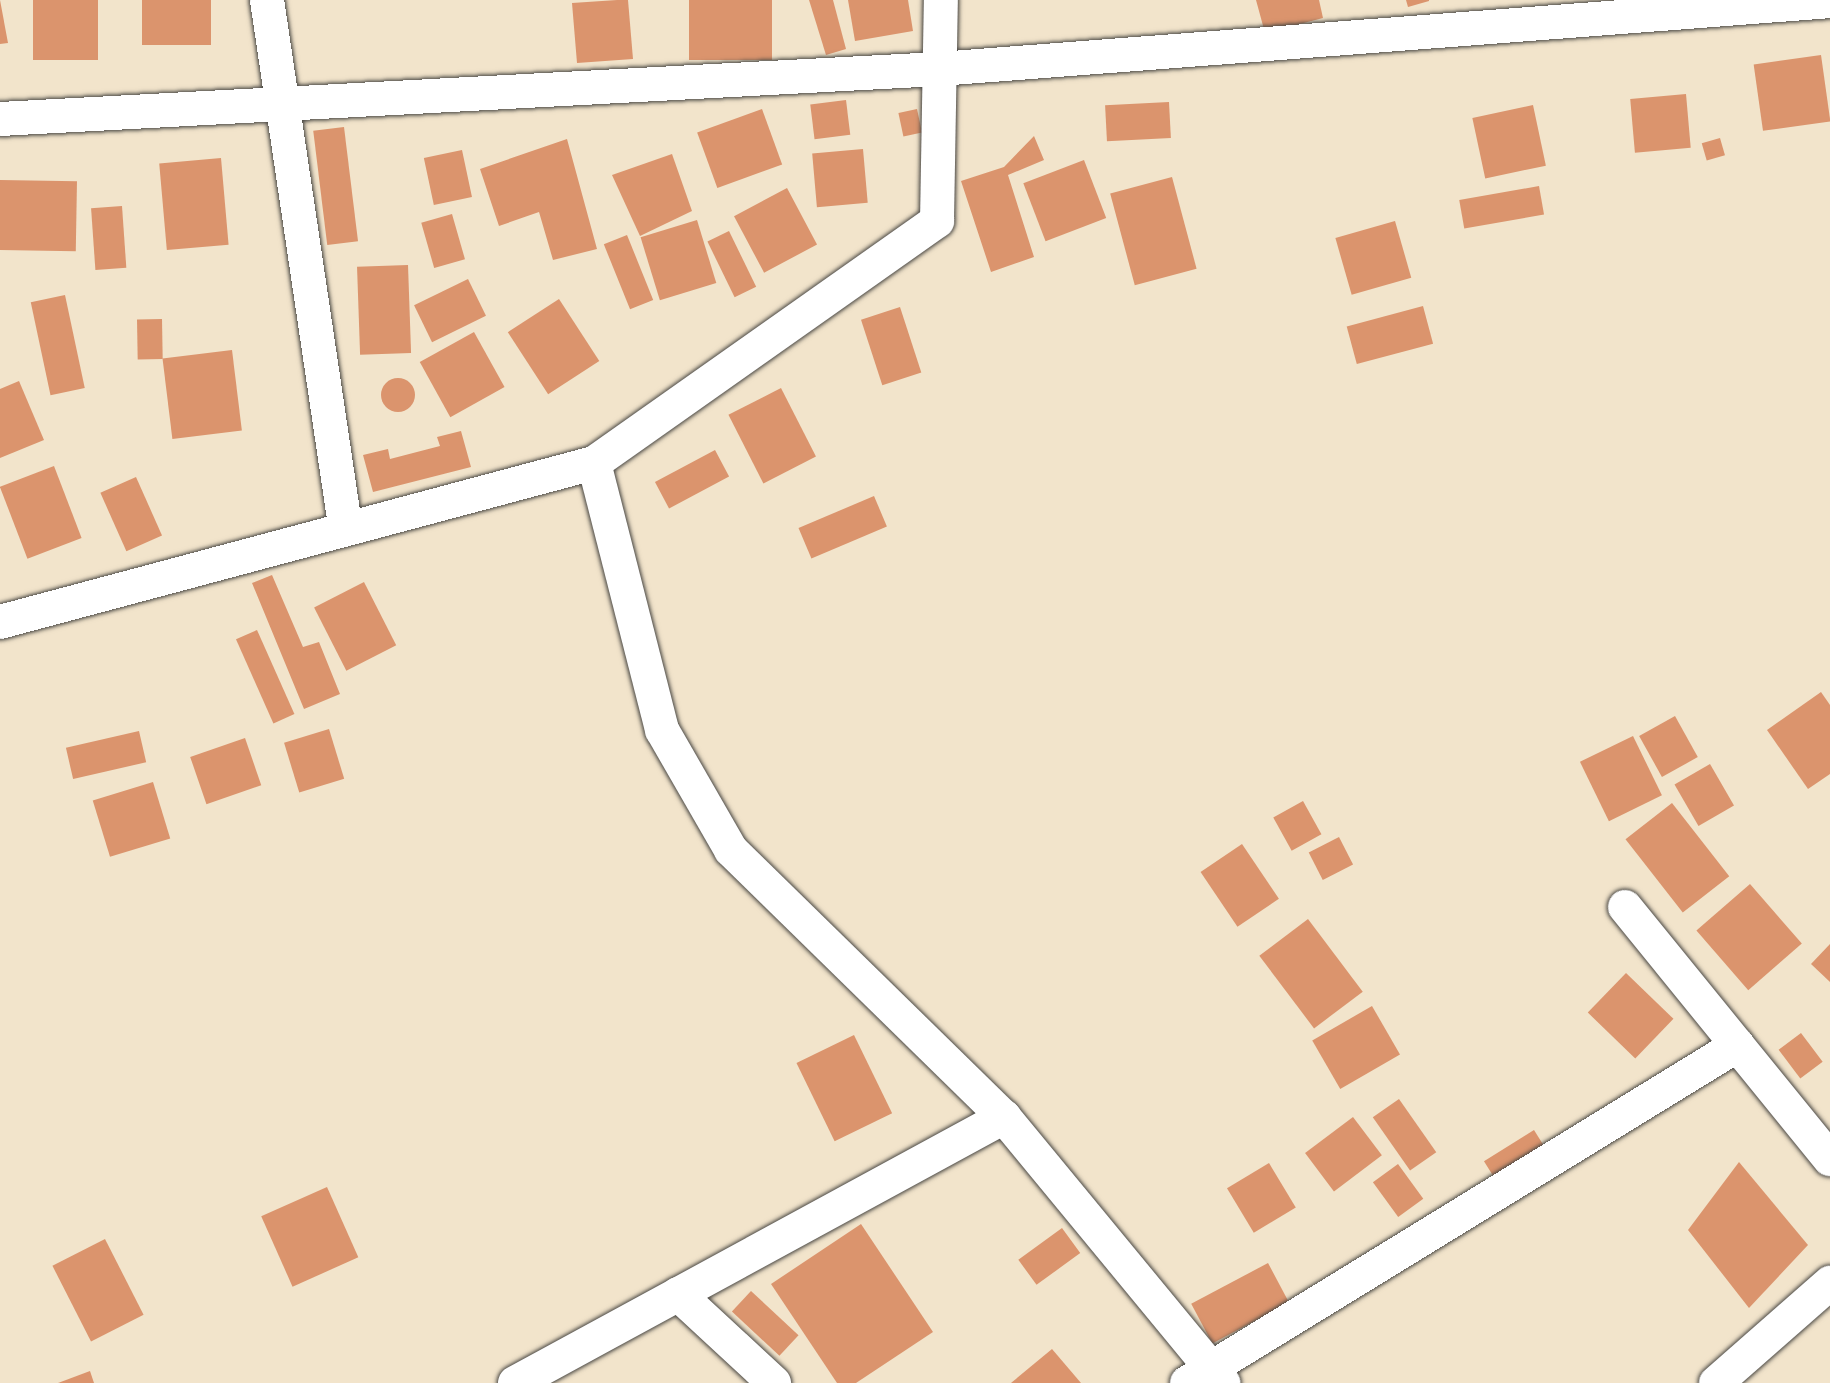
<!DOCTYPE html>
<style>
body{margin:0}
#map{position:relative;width:1830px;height:1383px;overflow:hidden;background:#f2e4cb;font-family:"Architects Daughter",sans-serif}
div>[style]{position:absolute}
.building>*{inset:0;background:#db946d;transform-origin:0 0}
.round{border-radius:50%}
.roads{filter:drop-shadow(0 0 2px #494743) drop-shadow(0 0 2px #494743)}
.minor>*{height:34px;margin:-17px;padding:0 17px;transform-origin:17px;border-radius:17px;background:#fff}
span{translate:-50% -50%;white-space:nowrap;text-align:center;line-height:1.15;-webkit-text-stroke:8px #f6f6f2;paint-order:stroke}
</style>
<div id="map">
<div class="building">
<div style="clip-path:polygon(0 0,8px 43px,0 44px)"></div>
<div style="left:33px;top:0;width:65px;height:60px"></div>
<div style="left:142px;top:0;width:69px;height:45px"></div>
<div style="clip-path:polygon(617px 0,628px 0,633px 59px,577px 63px,572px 3px)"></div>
<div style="left:689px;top:0;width:83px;height:60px"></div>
<div style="clip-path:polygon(809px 0,833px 0,846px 49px,826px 55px)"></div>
<div style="clip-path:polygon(848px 0,908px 0,913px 31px,855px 41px)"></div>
<div style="clip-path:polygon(1256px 0,1319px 0,1323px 18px,1265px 33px)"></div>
<div style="clip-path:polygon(1406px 0,1429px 0,1429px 1px,1408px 7px)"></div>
<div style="left:1821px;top:55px;width:67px;height:68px;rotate:82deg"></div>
<div style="left:1686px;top:94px;width:54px;height:56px;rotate:85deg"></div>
<div style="left:846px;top:100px;width:35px;height:36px;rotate:83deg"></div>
<div style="left:1169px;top:102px;width:36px;height:64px;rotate:87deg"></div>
<div style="left:1533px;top:105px;width:62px;height:62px;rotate:78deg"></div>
<div style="left:762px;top:109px;width:59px;height:69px;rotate:70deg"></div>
<div style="left:917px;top:109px;width:24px;height:19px;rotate:78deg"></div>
<div style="left:344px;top:127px;width:115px;height:31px;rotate:83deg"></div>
<div style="clip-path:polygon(1034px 136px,1044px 160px,1008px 175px,1034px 257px,991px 272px,961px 181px,1004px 167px)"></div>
<div style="left:1720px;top:138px;width:18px;height:19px;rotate:74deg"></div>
<div style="clip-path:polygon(567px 139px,597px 249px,553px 260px,539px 212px,499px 226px,480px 169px)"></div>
<div style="left:863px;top:149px;width:54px;height:51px;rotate:85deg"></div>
<div style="left:462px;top:150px;width:48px;height:39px;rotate:78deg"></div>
<div style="clip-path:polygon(672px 154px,692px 211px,640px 236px,612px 175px)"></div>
<div style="left:221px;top:158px;width:87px;height:62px;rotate:85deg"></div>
<div style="left:1084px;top:160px;width:62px;height:65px;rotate:69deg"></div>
<div style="left:1172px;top:177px;width:95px;height:64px;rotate:75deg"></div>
<div style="left:0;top:180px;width:77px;height:70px;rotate:1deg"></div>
<div style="left:1539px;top:186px;width:29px;height:81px;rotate:80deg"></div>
<div style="left:787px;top:188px;width:64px;height:60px;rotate:62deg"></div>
<div style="left:122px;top:206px;width:62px;height:31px;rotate:86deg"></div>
<div style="left:452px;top:214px;width:47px;height:32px;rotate:74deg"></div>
<div style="left:697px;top:220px;width:66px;height:59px;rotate:73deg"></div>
<div style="left:1395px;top:221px;width:59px;height:62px;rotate:74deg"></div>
<div style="left:729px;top:231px;width:62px;height:24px;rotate:64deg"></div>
<div style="left:627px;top:235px;width:70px;height:25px;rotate:68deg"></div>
<div style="left:408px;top:265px;width:88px;height:51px;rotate:88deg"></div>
<div style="left:468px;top:279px;width:41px;height:60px;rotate:64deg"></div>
<div style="left:65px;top:295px;width:95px;height:35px;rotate:78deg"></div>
<div style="left:559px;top:299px;width:74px;height:61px;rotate:57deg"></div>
<div style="left:1423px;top:306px;width:39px;height:79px;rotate:75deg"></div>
<div style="left:900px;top:307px;width:69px;height:41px;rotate:72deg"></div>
<div style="left:162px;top:319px;width:40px;height:25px;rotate:89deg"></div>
<div style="left:474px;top:332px;width:63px;height:62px;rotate:61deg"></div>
<div style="left:232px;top:350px;width:81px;height:70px;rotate:83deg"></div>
<div class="round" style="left:381px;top:378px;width:34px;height:34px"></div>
<div style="clip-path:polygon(19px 381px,44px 440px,0 458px,0 389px)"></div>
<div style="left:781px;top:388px;width:77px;height:59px;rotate:63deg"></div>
<div style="clip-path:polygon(461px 431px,471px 467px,373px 492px,363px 455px,388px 449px,390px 459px,440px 446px,437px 437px)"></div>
<div style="left:715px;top:450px;width:30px;height:68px;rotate:62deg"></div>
<div style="left:54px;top:466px;width:77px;height:58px;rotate:69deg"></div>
<div style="left:136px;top:477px;width:64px;height:39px;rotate:66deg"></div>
<div style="left:874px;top:496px;width:33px;height:82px;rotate:67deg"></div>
<div style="clip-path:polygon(272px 575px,303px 647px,319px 642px,340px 694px,304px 709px,252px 583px)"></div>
<div style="left:364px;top:582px;width:71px;height:56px;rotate:63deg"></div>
<div style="left:257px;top:630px;width:92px;height:23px;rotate:66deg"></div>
<div style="clip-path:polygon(1821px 692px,1830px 705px,1830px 774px,1808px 789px,1767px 730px)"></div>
<div style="left:1675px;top:716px;width:47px;height:41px;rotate:61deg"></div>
<div style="left:329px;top:729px;width:52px;height:47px;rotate:73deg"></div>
<div style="left:139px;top:731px;width:32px;height:75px;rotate:77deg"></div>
<div style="left:1633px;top:736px;width:66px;height:59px;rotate:64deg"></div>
<div style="left:245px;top:738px;width:50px;height:58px;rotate:71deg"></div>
<div style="left:1710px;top:764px;width:48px;height:41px;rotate:60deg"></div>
<div style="left:153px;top:782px;width:59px;height:63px;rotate:73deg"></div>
<div style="left:1303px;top:801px;width:38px;height:34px;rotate:61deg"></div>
<div style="left:1672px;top:803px;width:93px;height:59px;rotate:52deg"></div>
<div style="left:1339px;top:837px;width:31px;height:34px;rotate:63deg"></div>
<div style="left:1242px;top:844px;width:66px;height:50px;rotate:56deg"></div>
<div style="left:1750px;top:884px;width:79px;height:71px;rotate:49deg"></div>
<div style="left:1308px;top:919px;width:91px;height:61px;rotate:53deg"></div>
<div style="clip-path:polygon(1830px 944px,1830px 982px,1811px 964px)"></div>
<div style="left:1626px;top:973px;width:66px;height:55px;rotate:44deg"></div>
<div style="left:1372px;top:1006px;width:56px;height:69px;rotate:60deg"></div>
<div style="left:1801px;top:1033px;width:36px;height:28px;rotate:53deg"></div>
<div style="left:854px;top:1035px;width:87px;height:64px;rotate:64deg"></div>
<div style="left:1399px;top:1099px;width:65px;height:32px;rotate:55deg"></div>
<div style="left:1353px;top:1117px;width:48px;height:60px;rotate:53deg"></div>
<div style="left:1534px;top:1130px;width:28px;height:59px;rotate:58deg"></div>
<div style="clip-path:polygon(1739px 1162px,1808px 1245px,1749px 1308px,1688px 1230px)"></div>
<div style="left:1269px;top:1163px;width:52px;height:49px;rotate:59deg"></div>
<div style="left:1398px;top:1164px;width:43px;height:31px;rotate:54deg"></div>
<div style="left:327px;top:1187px;width:77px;height:72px;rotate:66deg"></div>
<div style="clip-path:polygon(861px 1224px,933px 1332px,856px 1383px,837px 1383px,771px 1284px)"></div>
<div style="left:1062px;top:1228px;width:31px;height:54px;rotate:54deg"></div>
<div style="left:105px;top:1239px;width:85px;height:59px;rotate:63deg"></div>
<div style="left:1268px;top:1263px;width:45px;height:87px;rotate:62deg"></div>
<div style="left:751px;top:1291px;width:65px;height:28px;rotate:43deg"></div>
<div style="clip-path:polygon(1052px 1349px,1081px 1383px,1011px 1383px)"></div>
<div style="clip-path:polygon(90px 1371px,94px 1383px,58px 1383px)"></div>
</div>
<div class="roads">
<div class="minor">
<div style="left:267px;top:0;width:531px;rotate:81.55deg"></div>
<div style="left:0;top:119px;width:940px;rotate:-3.05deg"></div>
<div style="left:939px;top:69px;width:894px;rotate:-4.36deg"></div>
<div style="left:594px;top:463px;width:276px;rotate:75.7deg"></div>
<div style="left:662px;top:730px;width:138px;rotate:60.1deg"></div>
<div style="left:731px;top:850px;width:382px;rotate:44.4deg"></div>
<div style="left:1004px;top:1117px;width:345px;rotate:50.5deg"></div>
<div style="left:0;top:622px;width:615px;rotate:-14.99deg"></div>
<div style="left:594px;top:463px;width:420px;rotate:-35.2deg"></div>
<div style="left:937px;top:221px;width:221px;rotate:-89deg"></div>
<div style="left:1625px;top:907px;width:325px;rotate:50.9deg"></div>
<div style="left:678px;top:1294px;width:131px;rotate:42.8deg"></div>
<div style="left:515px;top:1383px;width:557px;rotate:-28.54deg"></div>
<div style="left:1187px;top:1383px;width:646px;rotate:-31.53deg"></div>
<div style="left:1716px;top:1383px;width:152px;rotate:-41.3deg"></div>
</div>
</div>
</div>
